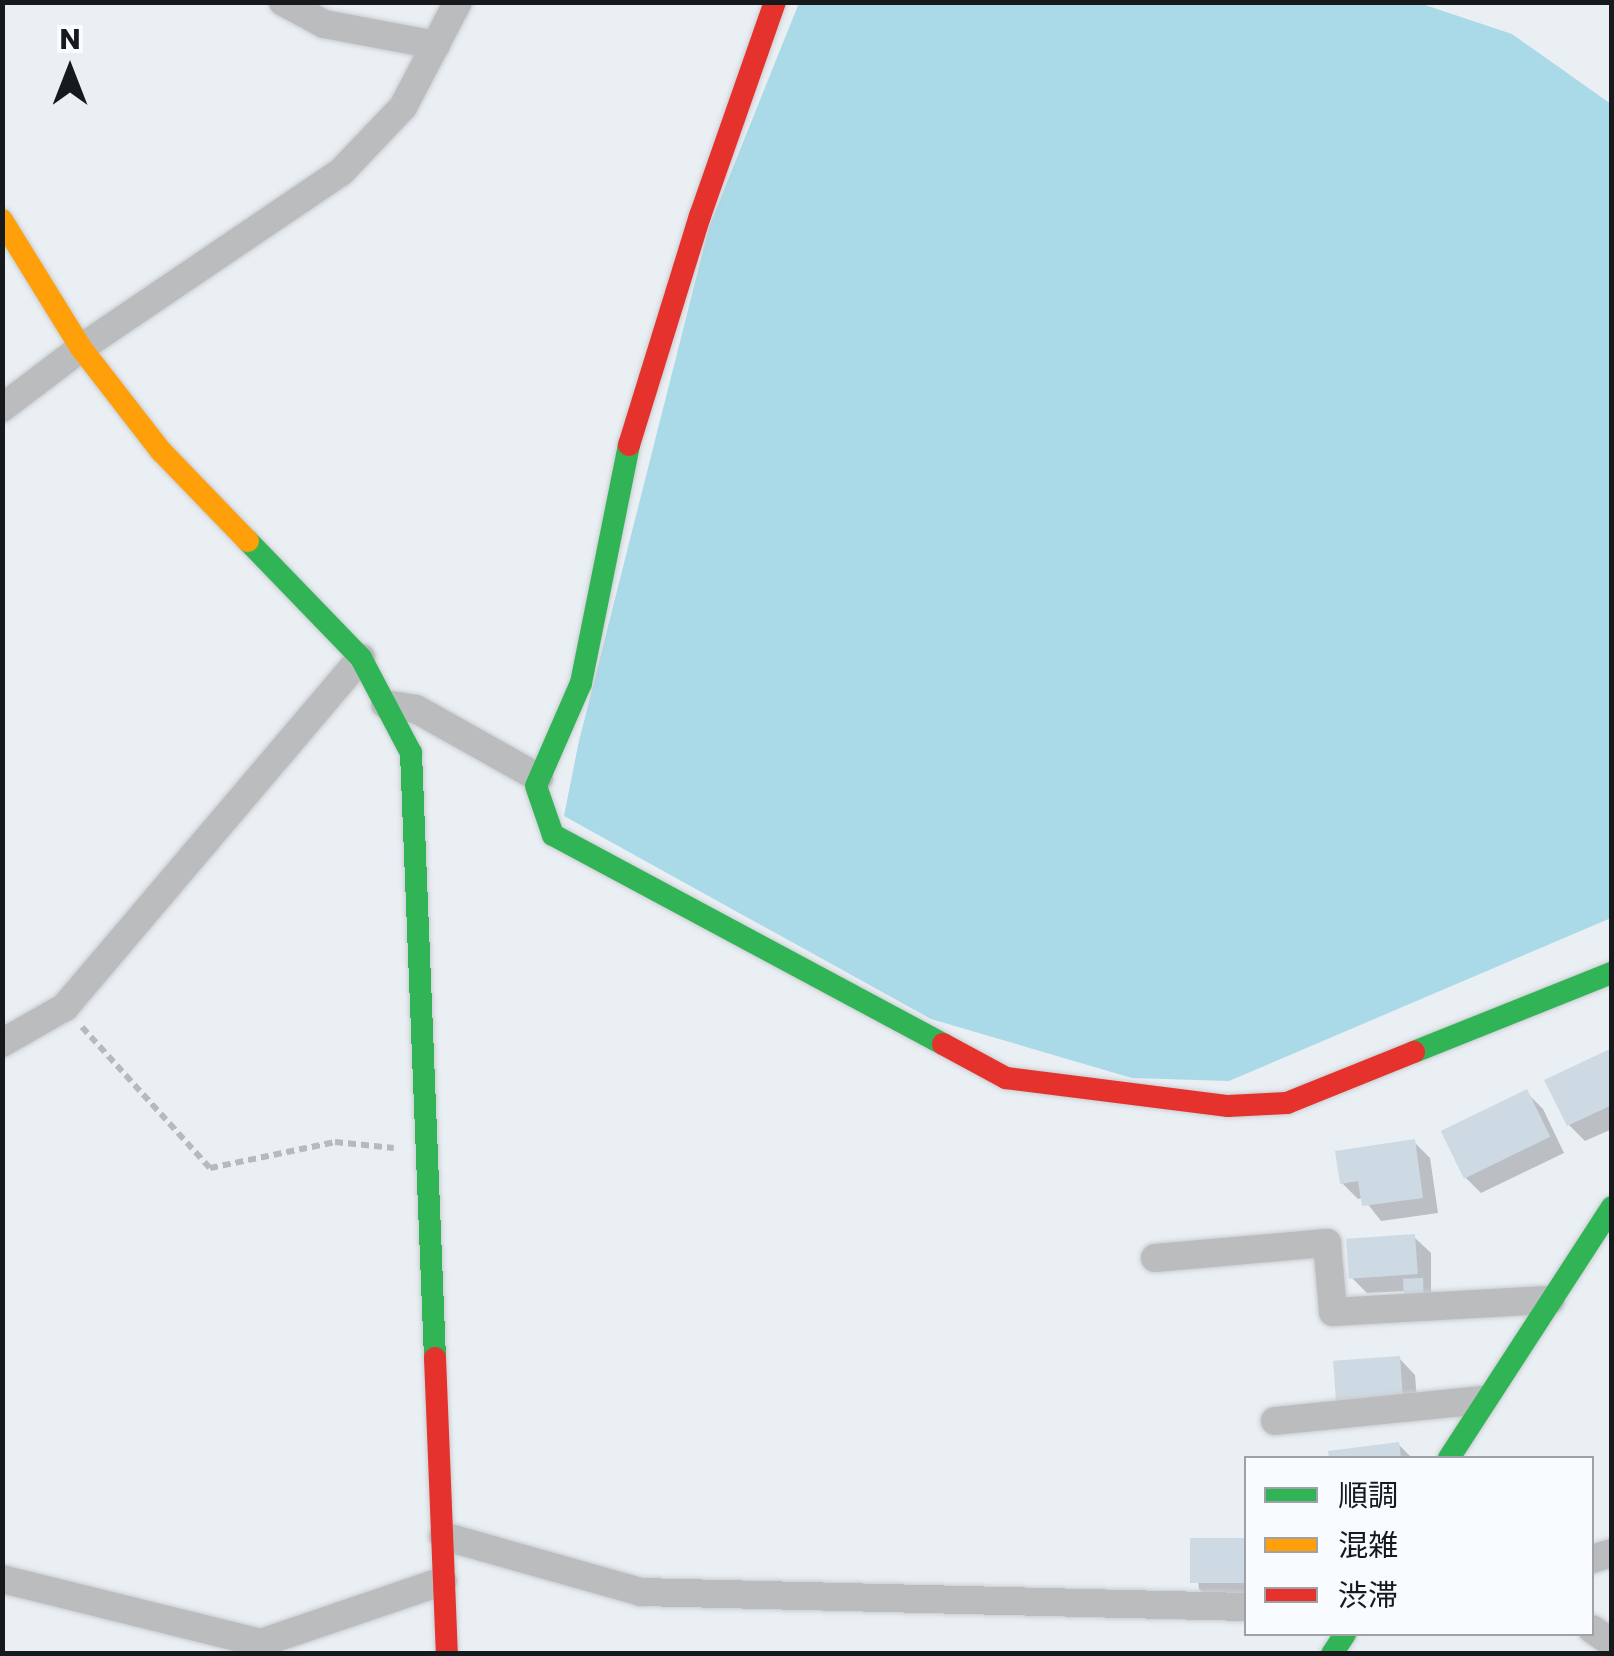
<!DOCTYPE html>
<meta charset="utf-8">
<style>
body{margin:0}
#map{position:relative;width:1614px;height:1656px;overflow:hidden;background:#eaeff4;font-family:Poppins,"Noto Sans JP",sans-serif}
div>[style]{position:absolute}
.water>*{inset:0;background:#aad9e8}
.shadow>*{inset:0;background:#0003}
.building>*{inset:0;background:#cedae3;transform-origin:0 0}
.path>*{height:6px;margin-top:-3px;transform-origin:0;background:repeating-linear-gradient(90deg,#b8b9bc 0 8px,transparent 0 13px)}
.roads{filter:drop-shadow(0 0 2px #c9cdd1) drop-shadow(0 0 2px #c9cdd1)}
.street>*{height:28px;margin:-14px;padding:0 14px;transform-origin:14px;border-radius:14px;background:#babcbe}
.fast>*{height:22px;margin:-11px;padding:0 11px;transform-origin:11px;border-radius:11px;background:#30b455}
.slow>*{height:22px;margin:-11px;padding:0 11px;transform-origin:11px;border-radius:11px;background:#ff9f0a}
.jam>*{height:22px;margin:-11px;padding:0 11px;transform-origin:11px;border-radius:11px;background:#e5322d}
span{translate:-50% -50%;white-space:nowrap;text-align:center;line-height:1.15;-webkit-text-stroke:9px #f8fbff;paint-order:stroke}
.frame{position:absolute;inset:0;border:5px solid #171a1d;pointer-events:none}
.legend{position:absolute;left:1244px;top:1456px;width:350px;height:180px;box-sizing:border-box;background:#f8fbff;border:2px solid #9ea1a5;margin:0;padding:12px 18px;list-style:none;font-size:30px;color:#171a1d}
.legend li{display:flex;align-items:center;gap:20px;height:50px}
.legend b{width:50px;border:2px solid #9ea1a5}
.north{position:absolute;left:20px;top:20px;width:100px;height:100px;-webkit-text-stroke:8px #f8fbff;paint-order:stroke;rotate:0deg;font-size:28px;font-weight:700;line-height:40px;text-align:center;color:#171a1d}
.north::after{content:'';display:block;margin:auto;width:35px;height:45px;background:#171a1d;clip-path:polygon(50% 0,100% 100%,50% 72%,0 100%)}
</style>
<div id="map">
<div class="water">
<div style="clip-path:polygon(799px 3px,1419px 3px,1512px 34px,1611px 104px,1611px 918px,1229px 1081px,1132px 1078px,931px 1019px,564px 816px,579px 741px,709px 227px)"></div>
</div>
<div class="shadow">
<div style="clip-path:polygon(1612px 1051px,1612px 1129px,1585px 1141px,1569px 1125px)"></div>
<div style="clip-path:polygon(1526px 1092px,1543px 1109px,1564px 1153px,1481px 1193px,1465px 1177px)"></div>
<div style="clip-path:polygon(1414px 1142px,1430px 1158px,1438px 1213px,1381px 1221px,1363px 1198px,1358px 1199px,1342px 1183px)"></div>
<div style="clip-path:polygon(1414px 1237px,1431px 1253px,1431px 1311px,1406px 1291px,1367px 1293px,1351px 1277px)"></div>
<div style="clip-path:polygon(1399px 1358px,1415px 1375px,1418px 1414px,1336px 1363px)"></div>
<div style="clip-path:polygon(1398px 1444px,1412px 1458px,1332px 1458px,1331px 1453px)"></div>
<div style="clip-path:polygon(1246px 1541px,1246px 1601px,1215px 1605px,1199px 1589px,1194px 1548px)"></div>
</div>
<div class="building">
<div style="clip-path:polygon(1612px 1048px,1612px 1105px,1567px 1126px,1544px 1080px)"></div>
<div style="left:1527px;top:1089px;width:53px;height:96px;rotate:64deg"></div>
<div style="clip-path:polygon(1415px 1139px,1423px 1198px,1362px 1206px,1358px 1181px,1340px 1184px,1335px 1151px)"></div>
<div style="left:1415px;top:1234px;width:40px;height:69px;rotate:86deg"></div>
<div style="left:1423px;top:1278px;width:26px;height:20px;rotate:88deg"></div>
<div style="left:1400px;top:1356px;width:43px;height:67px;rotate:86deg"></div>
<div style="clip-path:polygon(1399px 1442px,1401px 1458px,1329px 1458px,1328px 1451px)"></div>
<div style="left:1246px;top:1538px;width:45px;height:56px;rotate:90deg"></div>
</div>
<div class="path">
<div style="left:82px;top:1027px;width:190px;rotate:47.8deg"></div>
<div style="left:210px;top:1168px;width:128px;rotate:-11.7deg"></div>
<div style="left:335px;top:1142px;width:59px;rotate:5.8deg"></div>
</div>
<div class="roads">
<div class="street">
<div style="left:283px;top:2px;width:47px;rotate:28.2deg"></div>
<div style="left:324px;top:24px;width:114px;rotate:10.6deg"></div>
<div style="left:2px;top:408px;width:99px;rotate:-37.2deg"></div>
<div style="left:81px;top:348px;width:314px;rotate:-34.1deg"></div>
<div style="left:341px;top:172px;width:90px;rotate:-46.4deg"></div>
<div style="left:403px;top:107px;width:119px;rotate:-62.4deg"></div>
<div style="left:385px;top:704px;width:31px;rotate:9deg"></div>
<div style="left:416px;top:709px;width:141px;rotate:29.3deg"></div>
<div style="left:2px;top:1043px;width:73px;rotate:-29.7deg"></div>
<div style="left:65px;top:1007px;width:458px;rotate:-49.7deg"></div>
<div style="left:1155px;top:1258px;width:173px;rotate:-5deg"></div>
<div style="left:1327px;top:1243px;width:69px;rotate:85deg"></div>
<div style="left:1333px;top:1312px;width:218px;rotate:-3.2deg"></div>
<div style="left:1275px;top:1421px;width:209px;rotate:-5.8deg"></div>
<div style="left:443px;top:1536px;width:206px;rotate:15.8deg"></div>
<div style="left:641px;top:1592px;width:605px;rotate:1.42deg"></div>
<div style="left:1592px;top:1559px;width:21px;rotate:-17deg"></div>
<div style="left:2px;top:1579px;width:267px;rotate:13.9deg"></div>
<div style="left:261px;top:1643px;width:192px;rotate:-18.8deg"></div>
<div style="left:1592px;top:1629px;width:24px;rotate:35deg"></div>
</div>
<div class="fast">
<div style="left:629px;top:445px;width:243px;rotate:101.4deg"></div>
<div style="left:581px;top:683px;width:112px;rotate:113.6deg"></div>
<div style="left:536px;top:786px;width:52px;rotate:70.9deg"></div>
<div style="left:553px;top:835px;width:442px;rotate:28.2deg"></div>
<div style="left:248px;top:541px;width:163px;rotate:46deg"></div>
<div style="left:361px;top:658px;width:107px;rotate:62.2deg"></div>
<div style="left:411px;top:753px;width:605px;rotate:87.73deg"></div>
<div style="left:1414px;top:1052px;width:213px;rotate:-21.8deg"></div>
<div style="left:1449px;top:1458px;width:299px;rotate:-57deg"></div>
<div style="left:1332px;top:1654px;width:24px;rotate:-57deg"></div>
</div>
<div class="slow">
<div style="left:2px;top:220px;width:150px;rotate:58.3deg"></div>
<div style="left:81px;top:348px;width:130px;rotate:52.2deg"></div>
<div style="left:161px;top:451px;width:125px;rotate:46deg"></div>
</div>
<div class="jam">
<div style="left:629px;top:445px;width:240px;rotate:-72.8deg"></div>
<div style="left:700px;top:216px;width:227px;rotate:-70.7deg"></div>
<div style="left:943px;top:1044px;width:72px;rotate:28.4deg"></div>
<div style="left:1006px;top:1078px;width:224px;rotate:7.2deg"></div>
<div style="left:1228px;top:1106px;width:59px;rotate:-2.9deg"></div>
<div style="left:1287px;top:1103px;width:137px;rotate:-21.9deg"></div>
<div style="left:435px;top:1358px;width:296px;rotate:87.7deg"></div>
</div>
</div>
<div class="frame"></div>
<ul class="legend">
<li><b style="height:12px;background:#30b455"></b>順調</li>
<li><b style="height:12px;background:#ff9f0a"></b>混雑</li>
<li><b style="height:12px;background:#e5322d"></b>渋滞</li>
</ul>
<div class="north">N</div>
</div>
